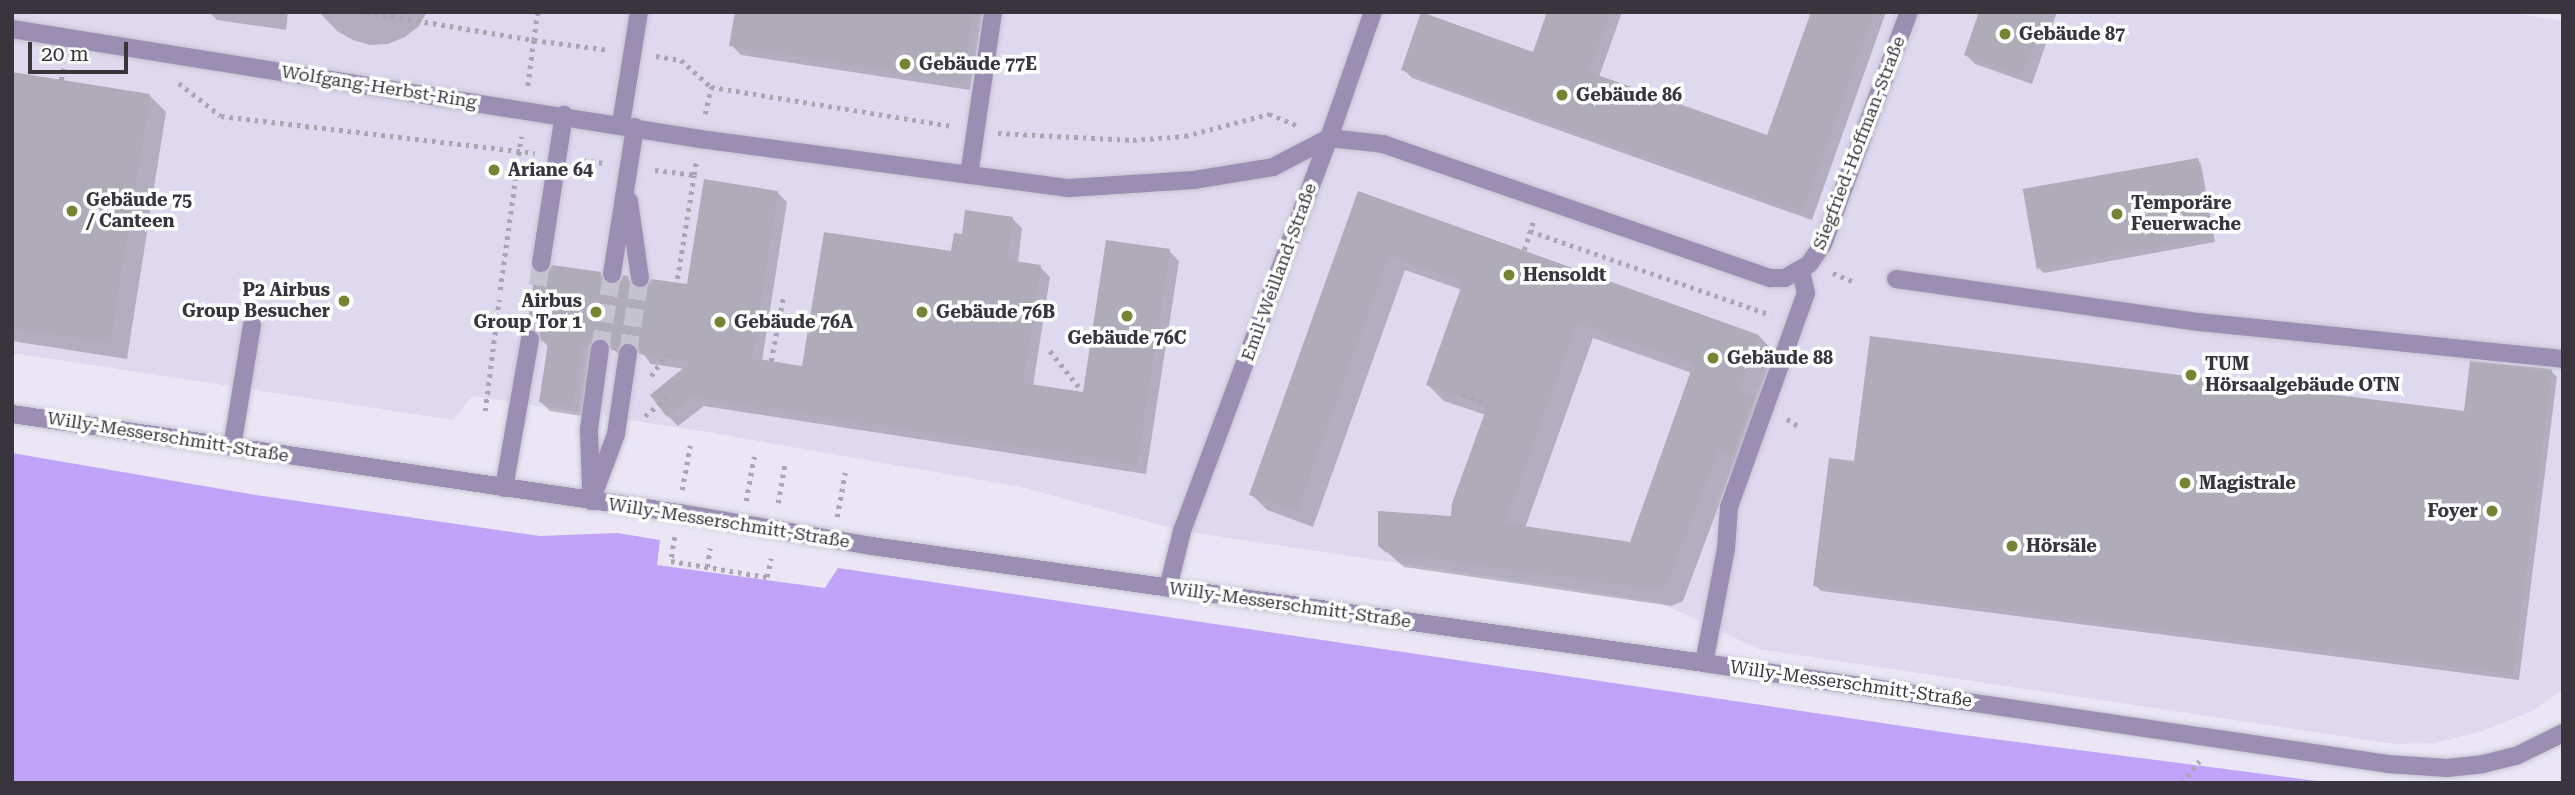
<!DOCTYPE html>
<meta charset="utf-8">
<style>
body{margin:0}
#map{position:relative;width:2575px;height:795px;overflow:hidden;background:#eae6f5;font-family:"Roboto Serif",serif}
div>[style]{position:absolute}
.built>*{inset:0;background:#dfd9ef}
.forest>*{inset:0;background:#c0a3f9}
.shadow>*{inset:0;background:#0003}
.building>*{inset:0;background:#afabb9;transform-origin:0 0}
.minor-tunnel>*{height:18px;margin-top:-9px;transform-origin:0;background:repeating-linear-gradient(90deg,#c6c3d0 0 18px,transparent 0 27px)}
.path>*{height:4.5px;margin-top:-2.25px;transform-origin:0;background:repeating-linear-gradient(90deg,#a9a6b2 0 3.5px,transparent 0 8.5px)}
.roads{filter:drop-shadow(0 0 2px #c6c3d0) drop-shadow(0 0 2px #c6c3d0)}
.minor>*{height:18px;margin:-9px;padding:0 9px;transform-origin:9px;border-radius:9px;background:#9a8eb3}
.dots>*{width:19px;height:19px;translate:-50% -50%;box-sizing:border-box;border:4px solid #fff;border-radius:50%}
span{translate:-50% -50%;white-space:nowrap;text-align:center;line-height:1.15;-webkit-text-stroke:7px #fff;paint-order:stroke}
.poi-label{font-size:18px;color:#38363c;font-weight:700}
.left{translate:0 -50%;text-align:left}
.right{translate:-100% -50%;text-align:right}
.street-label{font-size:18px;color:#38363c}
.frame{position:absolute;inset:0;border:14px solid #38363c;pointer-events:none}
.scale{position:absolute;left:28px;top:42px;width:100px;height:32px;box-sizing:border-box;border:4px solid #38363c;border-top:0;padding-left:9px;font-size:21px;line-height:24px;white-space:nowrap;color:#38363c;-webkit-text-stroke:5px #fff;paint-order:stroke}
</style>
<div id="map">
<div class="built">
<div style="clip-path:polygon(12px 12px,2505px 12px,2563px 21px,2563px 689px,2532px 711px,2480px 732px,2435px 743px,2395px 744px,1758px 649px,1659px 602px,1182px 531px,1021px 487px,707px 432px,472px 396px,453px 420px,12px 353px)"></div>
</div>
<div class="forest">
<div style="clip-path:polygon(12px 453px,256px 495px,540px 536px,617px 533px,660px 540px,657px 565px,825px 588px,838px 568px,1956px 734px,2333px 783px,12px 783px)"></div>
</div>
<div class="shadow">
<div style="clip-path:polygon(209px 12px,288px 12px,286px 30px,217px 20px)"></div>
<div style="clip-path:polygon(319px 12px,427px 12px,419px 26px,405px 37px,388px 44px,370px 45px,353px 40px,337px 31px)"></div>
<div style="clip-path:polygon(737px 12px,983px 12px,970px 90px,741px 55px,731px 45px)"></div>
<div style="clip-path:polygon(1549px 12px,1622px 12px,1599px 77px,1768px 137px,1812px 12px,1886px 12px,1812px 220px,1412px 78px,1403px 69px,1534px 54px)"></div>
<div style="clip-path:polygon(1981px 12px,2057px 12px,2032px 84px,1975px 64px,1966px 55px)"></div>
<div style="clip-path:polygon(12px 74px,149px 95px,166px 112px,127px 359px,12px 341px)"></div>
<div style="clip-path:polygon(2197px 159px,2201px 164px,2215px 242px,2044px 273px,2039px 269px)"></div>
<div style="clip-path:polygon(777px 192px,787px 202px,762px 361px,804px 368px,953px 253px,963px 236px,1012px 218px,1022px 228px,1018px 263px,1040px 267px,1050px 277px,1033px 386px,1084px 394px,1169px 251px,1179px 261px,1146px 474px,704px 406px,678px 426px,668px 416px,685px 369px,651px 364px,641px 351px,623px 360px,612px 347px,591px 355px,582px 416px,550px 411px,540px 401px,549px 347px,529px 328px,600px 274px,611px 287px,627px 278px,638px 290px,689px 286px)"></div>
<div style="clip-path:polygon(evenodd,1359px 193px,1759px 336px,1774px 352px,1757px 402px,1769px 414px,1749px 471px,1734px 465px,1683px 601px,1671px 606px,1404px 567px,1380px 546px,1453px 518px,1486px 415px,1444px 401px,1428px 385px,1462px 290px,1405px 270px,1313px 527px,1267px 510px,1251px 494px,1359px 193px,1593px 338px,1692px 373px,1631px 544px,1525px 528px,1593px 338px)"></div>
<div style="clip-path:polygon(2551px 371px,2557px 377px,2519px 680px,1821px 591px,1815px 585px,1855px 463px,2465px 413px)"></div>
</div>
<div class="building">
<div style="clip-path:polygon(735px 12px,973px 12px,962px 82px,729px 46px)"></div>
<div style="clip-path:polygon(1421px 12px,1533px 52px,1547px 12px,1610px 12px,1589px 72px,1767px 135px,1811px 12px,1874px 12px,1803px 212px,1401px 70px)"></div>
<div style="clip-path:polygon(1979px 12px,2045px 12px,2022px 76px,1964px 55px)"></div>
<div style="clip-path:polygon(12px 72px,150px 94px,110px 343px,12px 328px)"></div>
<div style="left:2198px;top:158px;width:81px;height:178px;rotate:80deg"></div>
<div style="clip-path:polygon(704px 179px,778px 191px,752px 358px,802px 366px,824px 232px,951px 251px,954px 233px,962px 234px,965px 210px,1013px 217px,1007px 260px,1041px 265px,1023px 383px,1083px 392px,1106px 240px,1170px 249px,1137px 465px,693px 397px,667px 417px,650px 395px,691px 362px,639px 354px,638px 348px,630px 342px,623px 343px,617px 351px,611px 350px,607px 340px,601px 338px,592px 342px,589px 347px,582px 346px,572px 407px,539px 402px,548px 343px,541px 341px,537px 330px,527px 328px,535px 272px,546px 273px,552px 265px,601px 272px,604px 282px,611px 285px,620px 282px,623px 275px,628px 276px,631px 284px,636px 289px,646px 287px,651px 279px,687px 284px)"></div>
<div style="clip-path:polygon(evenodd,1358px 191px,1759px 335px,1739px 391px,1754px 397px,1733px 456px,1718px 451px,1667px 585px,1655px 590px,1386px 552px,1378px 546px,1378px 511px,1451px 516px,1452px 503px,1487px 407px,1426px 385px,1463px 282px,1389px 255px,1297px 512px,1249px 495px,1358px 191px,1577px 323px,1693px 365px,1630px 542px,1505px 523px,1577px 323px)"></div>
<div style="clip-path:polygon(1870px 336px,2464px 411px,2470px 361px,2552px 369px,2513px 674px,1813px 586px,1829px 458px,1854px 461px)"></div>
</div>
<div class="minor-tunnel">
<div style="left:530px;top:339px;width:77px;rotate:-81.8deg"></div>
<div style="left:600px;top:349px;width:76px;rotate:-80.9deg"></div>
<div style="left:628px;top:353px;width:76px;rotate:-80.9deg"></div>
</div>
<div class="path">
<div style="left:366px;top:12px;width:170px;rotate:9.5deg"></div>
<div style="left:534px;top:40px;width:46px;rotate:97.4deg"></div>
<div style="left:538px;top:12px;width:28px;rotate:98deg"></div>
<div style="left:534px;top:40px;width:76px;rotate:7.6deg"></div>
<div style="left:656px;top:56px;width:25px;rotate:9deg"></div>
<div style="left:681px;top:60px;width:40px;rotate:42deg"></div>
<div style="left:711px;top:87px;width:243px;rotate:9.2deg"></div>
<div style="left:61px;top:80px;width:17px;rotate:-77deg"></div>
<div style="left:179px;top:83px;width:53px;rotate:38.2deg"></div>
<div style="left:221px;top:116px;width:316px;rotate:6.7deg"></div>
<div style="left:705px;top:114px;width:28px;rotate:-77deg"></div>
<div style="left:998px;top:133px;width:135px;rotate:3deg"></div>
<div style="left:1133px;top:140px;width:52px;rotate:-4.4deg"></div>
<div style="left:1185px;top:136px;width:87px;rotate:-14.7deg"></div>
<div style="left:1269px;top:114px;width:32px;rotate:22deg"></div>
<div style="left:582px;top:160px;width:22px;rotate:8deg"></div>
<div style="left:655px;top:170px;width:39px;rotate:7deg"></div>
<div style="left:694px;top:175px;width:12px;rotate:-81deg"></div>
<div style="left:1530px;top:231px;width:255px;rotate:19.2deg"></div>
<div style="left:1524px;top:250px;width:29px;rotate:-72deg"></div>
<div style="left:1833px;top:273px;width:21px;rotate:23deg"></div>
<div style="left:676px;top:287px;width:113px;rotate:-80.9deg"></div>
<div style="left:500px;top:290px;width:155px;rotate:-82.2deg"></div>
<div style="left:1050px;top:351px;width:46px;rotate:51.1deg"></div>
<div style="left:771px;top:361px;width:64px;rotate:-79.2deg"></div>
<div style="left:651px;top:376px;width:27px;rotate:-54deg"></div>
<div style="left:1463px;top:394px;width:27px;rotate:22deg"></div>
<div style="left:485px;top:411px;width:112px;rotate:-82.8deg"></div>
<div style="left:645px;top:416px;width:34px;rotate:-40deg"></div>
<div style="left:1787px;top:419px;width:17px;rotate:33deg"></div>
<div style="left:682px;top:490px;width:45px;rotate:-79.7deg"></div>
<div style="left:746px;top:501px;width:45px;rotate:-79.7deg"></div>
<div style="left:778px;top:503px;width:41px;rotate:-80.1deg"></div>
<div style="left:837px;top:517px;width:45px;rotate:-79.7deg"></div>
<div style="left:675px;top:537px;width:24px;rotate:99deg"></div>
<div style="left:671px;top:561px;width:97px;rotate:9.5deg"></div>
<div style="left:767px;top:577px;width:19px;rotate:-78deg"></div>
<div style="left:707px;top:567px;width:19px;rotate:-81deg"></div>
<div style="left:2182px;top:783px;width:28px;rotate:-52deg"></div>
</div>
<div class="roads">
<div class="minor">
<div style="left:12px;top:29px;width:697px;rotate:9.08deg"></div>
<div style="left:700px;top:139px;width:372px;rotate:7.6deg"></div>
<div style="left:1069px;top:188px;width:125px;rotate:-3.7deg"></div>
<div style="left:1194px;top:180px;width:80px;rotate:-9.3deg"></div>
<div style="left:1273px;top:167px;width:63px;rotate:-27.4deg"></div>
<div style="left:1329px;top:138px;width:54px;rotate:6.3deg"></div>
<div style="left:1383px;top:144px;width:410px;rotate:19.1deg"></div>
<div style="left:1771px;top:278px;width:14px"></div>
<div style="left:1785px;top:278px;width:28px;rotate:-30deg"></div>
<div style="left:1809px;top:264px;width:24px;rotate:-55deg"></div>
<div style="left:1823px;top:244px;width:247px;rotate:-69.7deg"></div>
<div style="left:621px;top:124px;width:113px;rotate:-80.9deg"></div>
<div style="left:969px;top:175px;width:165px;rotate:-81.6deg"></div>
<div style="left:629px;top:201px;width:78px;rotate:81.9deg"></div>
<div style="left:541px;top:263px;width:150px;rotate:-81.2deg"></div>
<div style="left:612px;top:274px;width:149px;rotate:-81.1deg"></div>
<div style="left:1896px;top:279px;width:306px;rotate:8.1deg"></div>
<div style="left:2199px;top:322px;width:366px;rotate:5.8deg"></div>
<div style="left:12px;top:414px;width:674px;rotate:8.44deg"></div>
<div style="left:679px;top:513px;width:196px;rotate:9.7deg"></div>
<div style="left:872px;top:546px;width:840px;rotate:8deg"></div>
<div style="left:1704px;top:663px;width:691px;rotate:8.4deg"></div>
<div style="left:2388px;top:764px;width:59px;rotate:3.9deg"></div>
<div style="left:2447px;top:768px;width:36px;rotate:-6deg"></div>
<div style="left:2483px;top:764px;width:34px;rotate:-14deg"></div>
<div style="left:2516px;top:756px;width:52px;rotate:-26.1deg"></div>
<div style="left:232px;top:447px;width:124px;rotate:-80.7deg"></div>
<div style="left:504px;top:488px;width:151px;rotate:-80.1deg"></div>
<div style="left:591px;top:490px;width:61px;rotate:-91.9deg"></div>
<div style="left:589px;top:429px;width:81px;rotate:-82.2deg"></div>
<div style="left:591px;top:501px;width:72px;rotate:-69.5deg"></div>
<div style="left:616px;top:434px;width:82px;rotate:-81.6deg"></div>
<div style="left:1168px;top:588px;width:59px;rotate:-76.2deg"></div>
<div style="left:1182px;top:531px;width:420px;rotate:-69.5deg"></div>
<div style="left:1329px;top:138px;width:133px;rotate:-70.8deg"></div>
<div style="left:1704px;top:663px;width:116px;rotate:-79.1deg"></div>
<div style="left:1726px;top:549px;width:42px;rotate:-85.9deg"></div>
<div style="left:1729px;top:507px;width:227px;rotate:-70.2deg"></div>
<div style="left:1806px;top:293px;width:22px;rotate:-103deg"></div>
</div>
</div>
<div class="dots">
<div style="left:2005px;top:34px;background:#748433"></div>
<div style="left:905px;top:64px;background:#748433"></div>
<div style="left:1562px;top:95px;background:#748433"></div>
<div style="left:494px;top:170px;background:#748433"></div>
<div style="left:72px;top:211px;background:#748433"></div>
<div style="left:2117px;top:214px;background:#748433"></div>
<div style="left:1509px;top:275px;background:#748433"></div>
<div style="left:344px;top:301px;background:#748433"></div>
<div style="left:596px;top:312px;background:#748433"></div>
<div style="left:922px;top:312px;background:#748433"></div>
<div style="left:1127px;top:316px;background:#748433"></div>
<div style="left:720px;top:322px;background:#748433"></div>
<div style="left:1713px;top:358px;background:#748433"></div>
<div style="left:2191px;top:375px;background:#748433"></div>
<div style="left:2185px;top:483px;background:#748433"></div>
<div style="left:2492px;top:511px;background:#748433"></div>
<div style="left:2012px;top:546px;background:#748433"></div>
</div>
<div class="poi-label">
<span class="left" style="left:2019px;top:34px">Gebäude 87</span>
<span class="left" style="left:919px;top:64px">Gebäude 77E</span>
<span class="left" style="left:1576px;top:95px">Gebäude 86</span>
<span class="left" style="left:508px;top:170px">Ariane 64</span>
<span class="left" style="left:86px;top:211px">Gebäude 75<br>/ Canteen</span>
<span class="left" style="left:2131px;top:214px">Temporäre<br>Feuerwache</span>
<span class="left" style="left:1523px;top:275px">Hensoldt</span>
<span class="right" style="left:330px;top:301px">P2 Airbus<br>Group Besucher</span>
<span class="right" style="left:582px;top:312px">Airbus<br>Group Tor 1</span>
<span class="left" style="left:936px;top:312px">Gebäude 76B</span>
<span class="left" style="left:734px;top:322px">Gebäude 76A</span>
<span style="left:1127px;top:338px">Gebäude 76C</span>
<span class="left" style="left:1727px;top:358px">Gebäude 88</span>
<span class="left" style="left:2205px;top:375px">TUM<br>Hörsaalgebäude OTN</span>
<span class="left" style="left:2199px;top:483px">Magistrale</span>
<span class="right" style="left:2478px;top:511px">Foyer</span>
<span class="left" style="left:2026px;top:546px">Hörsäle</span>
</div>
<div class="street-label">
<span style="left:379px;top:87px;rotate:9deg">Wolfgang-Herbst-Ring</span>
<span style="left:1859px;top:143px;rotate:-69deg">Siegfried-Hoffman-Straße</span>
<span style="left:1279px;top:272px;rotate:-70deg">Emil-Weilland-Straße</span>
<span style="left:168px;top:437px;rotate:9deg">Willy-Messerschmitt-Straße</span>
<span style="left:729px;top:523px;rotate:9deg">Willy-Messerschmitt-Straße</span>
<span style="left:1290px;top:605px;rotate:8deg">Willy-Messerschmitt-Straße</span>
<span style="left:1851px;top:684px;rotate:8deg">Willy-Messerschmitt-Straße</span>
</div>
<div class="frame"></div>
<div class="scale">20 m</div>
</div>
